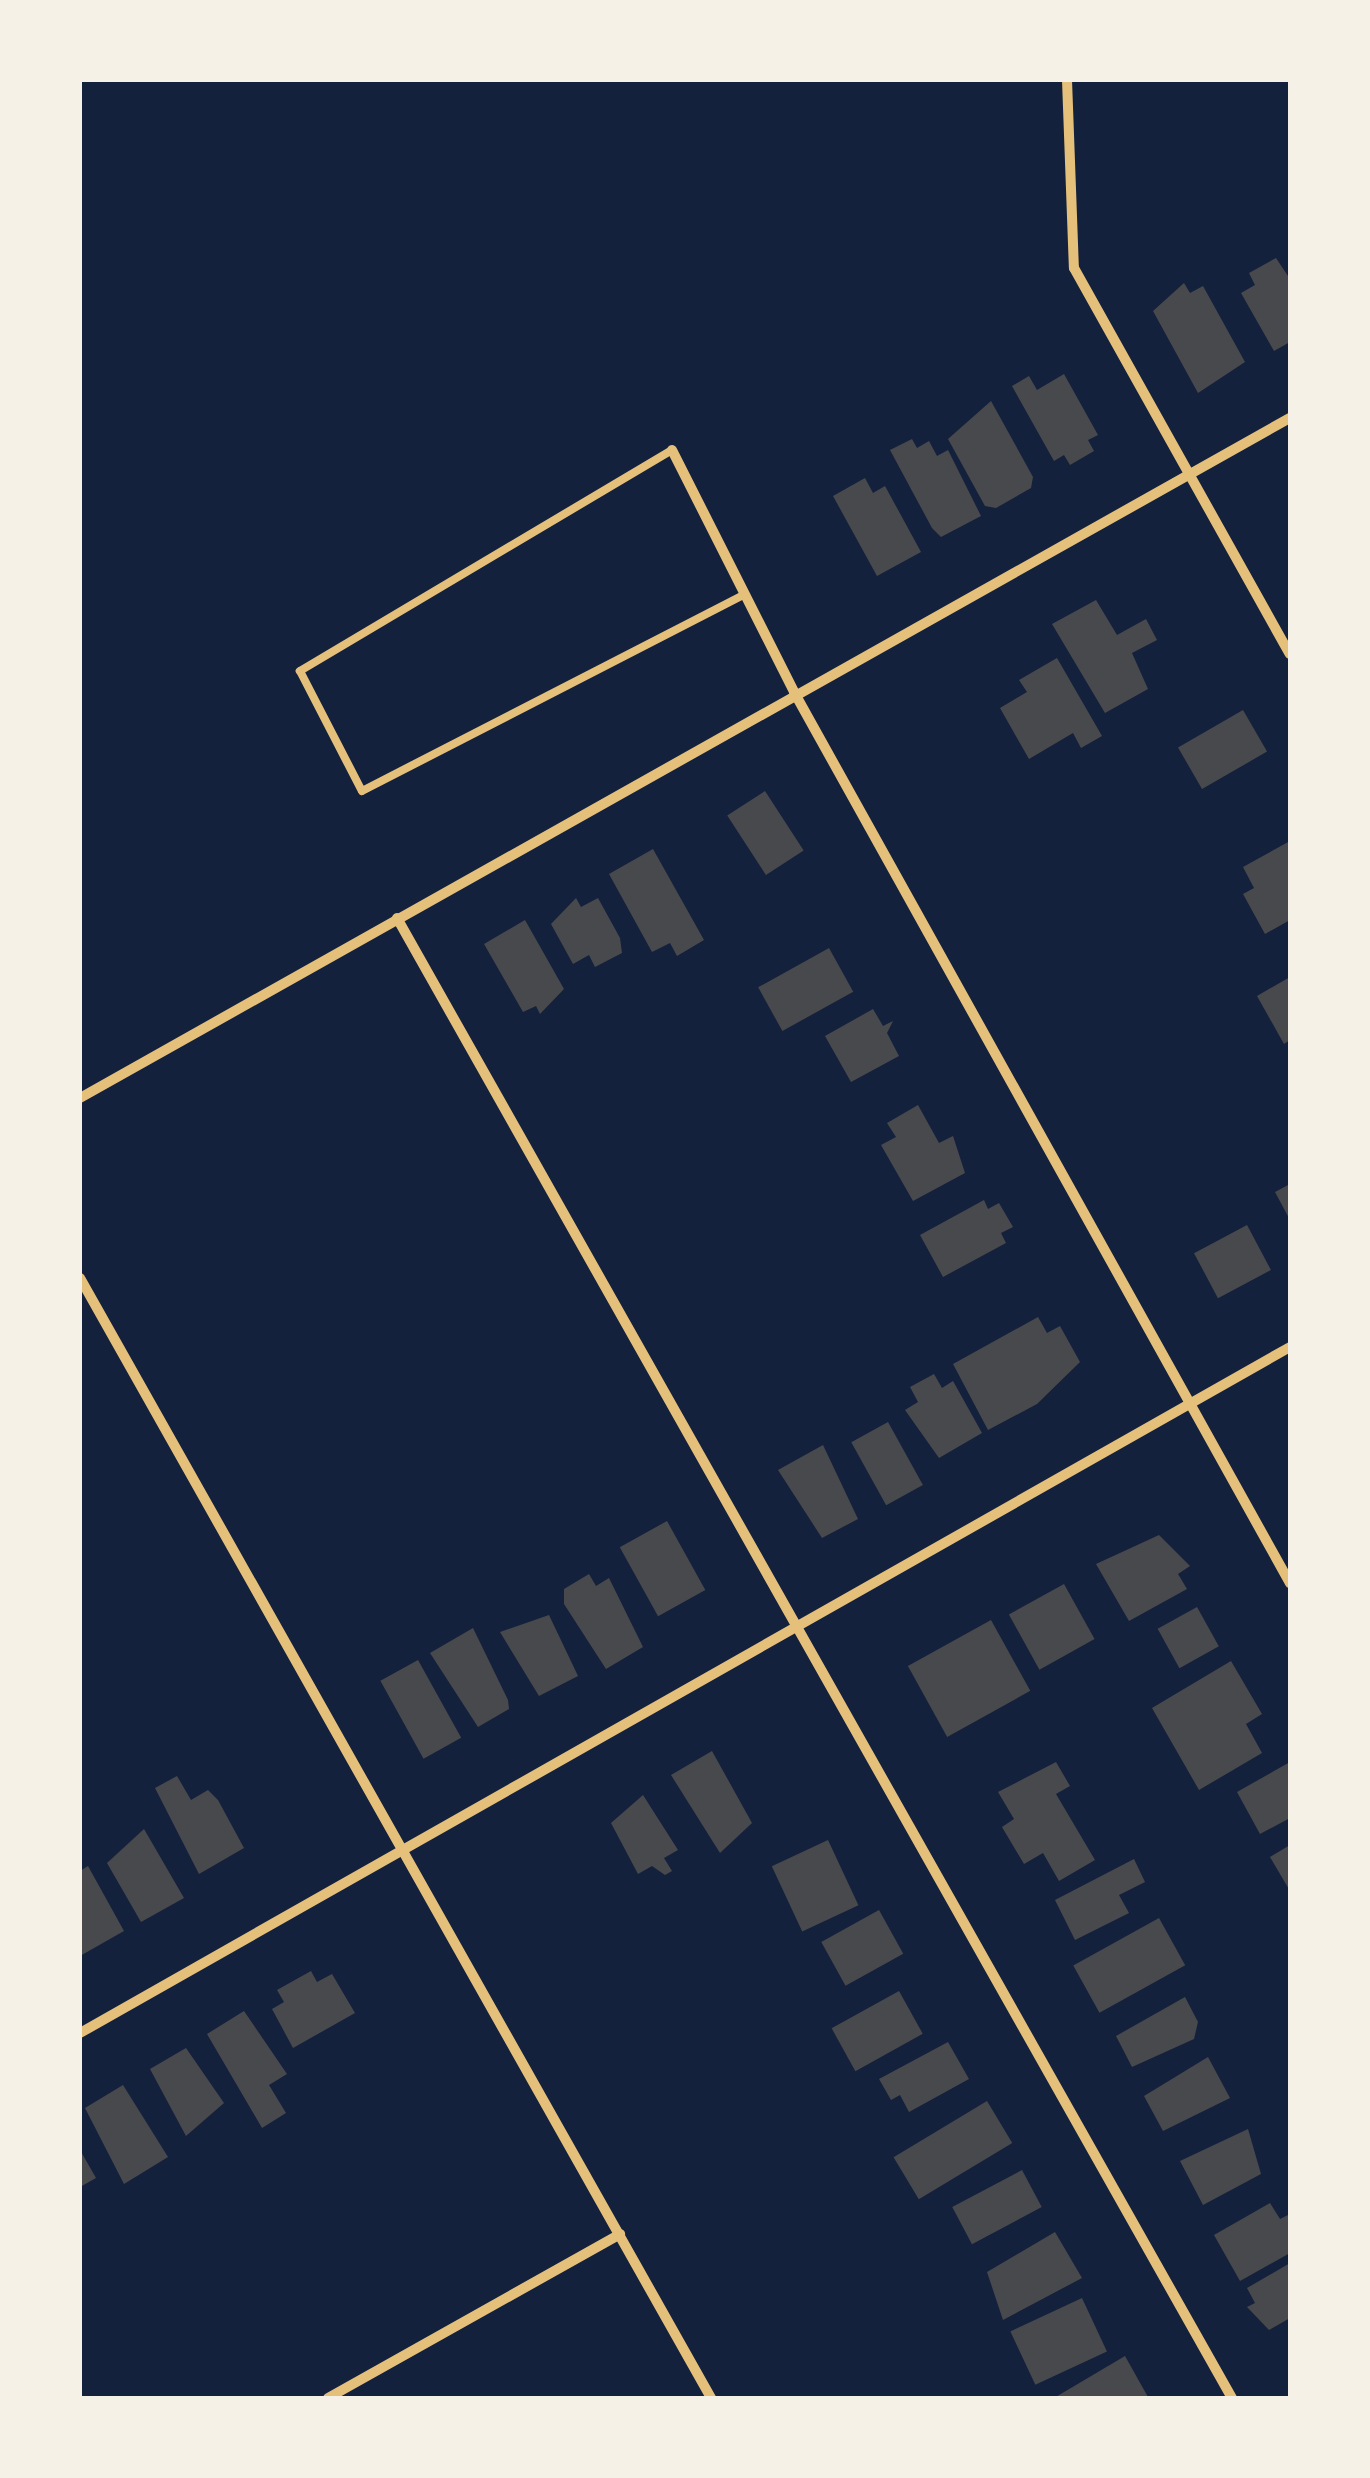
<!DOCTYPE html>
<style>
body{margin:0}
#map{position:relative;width:1370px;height:2478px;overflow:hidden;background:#14213d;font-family:"Zilla Slab",serif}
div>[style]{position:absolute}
.building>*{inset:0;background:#48494c;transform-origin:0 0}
.service>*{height:8px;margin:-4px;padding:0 4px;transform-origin:4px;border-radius:4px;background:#e5c07b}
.minor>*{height:10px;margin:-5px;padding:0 5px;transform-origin:5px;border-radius:5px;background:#e5c07b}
span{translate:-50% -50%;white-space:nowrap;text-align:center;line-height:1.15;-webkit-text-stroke:8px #f6f1e7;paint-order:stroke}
.frame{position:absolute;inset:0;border:82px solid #f6f1e7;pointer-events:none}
</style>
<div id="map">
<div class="building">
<div style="clip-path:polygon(1276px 258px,1290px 279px,1290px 342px,1274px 351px,1241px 293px,1255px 285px,1249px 273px)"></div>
<div style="clip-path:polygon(1184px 283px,1190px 293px,1203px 286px,1245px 362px,1198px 393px,1153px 311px)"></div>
<div style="clip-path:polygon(1064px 374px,1098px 435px,1088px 440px,1094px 451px,1070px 465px,1064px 455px,1054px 461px,1012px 386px,1029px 376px,1037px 390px)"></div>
<div style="clip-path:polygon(991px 401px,1033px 477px,1031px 488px,996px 508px,985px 506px,948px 439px)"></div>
<div style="clip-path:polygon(912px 439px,917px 448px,929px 441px,937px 456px,948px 450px,981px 516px,941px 537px,932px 528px,890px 450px)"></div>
<div style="clip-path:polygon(865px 478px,873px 493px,885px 486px,921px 552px,877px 576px,833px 496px)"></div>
<div style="clip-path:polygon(1096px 600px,1117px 635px,1146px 619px,1157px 640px,1132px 653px,1148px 689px,1105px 713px,1052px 624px)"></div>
<div style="clip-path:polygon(1057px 658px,1102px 736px,1081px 748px,1073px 733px,1029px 759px,1000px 708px,1027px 692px,1019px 680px)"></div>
<div style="left:1243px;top:710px;width:48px;height:75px;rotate:60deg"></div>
<div style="left:765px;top:791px;width:71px;height:45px;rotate:57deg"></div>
<div style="clip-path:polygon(1290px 841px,1290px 920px,1265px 934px,1243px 894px,1254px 888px,1243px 867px)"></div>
<div style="clip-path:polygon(653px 849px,704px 940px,677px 956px,670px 943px,652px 952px,609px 874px)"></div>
<div style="clip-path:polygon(576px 898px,581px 907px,598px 898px,620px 938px,622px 953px,595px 967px,589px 955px,573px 964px,551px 924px)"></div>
<div style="clip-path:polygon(525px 920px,564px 989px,540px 1014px,536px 1006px,523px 1012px,484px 944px)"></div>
<div style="left:829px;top:948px;width:50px;height:81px;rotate:61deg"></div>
<div style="clip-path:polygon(1290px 977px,1290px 1040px,1284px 1044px,1257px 996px)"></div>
<div style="clip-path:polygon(873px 1009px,883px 1026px,893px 1021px,887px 1033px,899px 1056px,851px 1082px,825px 1036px)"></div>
<div style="clip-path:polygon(918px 1105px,939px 1143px,953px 1136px,965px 1173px,913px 1201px,881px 1145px,896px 1137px,887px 1123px)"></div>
<div style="clip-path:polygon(1290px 1184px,1290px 1220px,1275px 1192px)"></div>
<div style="clip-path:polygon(984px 1200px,988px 1209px,999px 1203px,1013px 1227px,1001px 1233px,1006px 1243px,943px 1277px,920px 1235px)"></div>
<div style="left:1247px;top:1225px;width:51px;height:60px;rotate:62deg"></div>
<div style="clip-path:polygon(1038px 1317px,1047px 1333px,1060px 1326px,1080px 1362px,1037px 1404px,988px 1430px,953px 1364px)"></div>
<div style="clip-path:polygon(934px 1374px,942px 1388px,953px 1381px,982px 1433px,939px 1458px,905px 1410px,918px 1402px,910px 1387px)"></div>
<div style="left:888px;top:1422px;width:72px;height:42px;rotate:61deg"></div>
<div style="clip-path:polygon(823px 1445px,858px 1519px,822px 1538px,778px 1470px)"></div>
<div style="left:667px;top:1521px;width:79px;height:54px;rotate:61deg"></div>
<div style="clip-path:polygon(1159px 1535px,1190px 1566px,1178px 1574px,1187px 1589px,1129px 1621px,1096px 1564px)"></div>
<div style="clip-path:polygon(589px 1574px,596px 1586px,609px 1578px,643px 1647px,606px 1669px,564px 1604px,564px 1589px)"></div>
<div style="left:1064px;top:1584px;width:63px;height:63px;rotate:61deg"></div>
<div style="left:1197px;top:1607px;width:45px;height:45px;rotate:61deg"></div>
<div style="clip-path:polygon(549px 1615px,578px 1676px,539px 1696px,500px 1632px)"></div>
<div style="left:991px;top:1620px;width:81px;height:95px;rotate:61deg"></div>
<div style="clip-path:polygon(473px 1628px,508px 1700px,509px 1709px,478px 1727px,430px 1653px)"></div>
<div style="left:418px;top:1660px;width:89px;height:43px;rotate:61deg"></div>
<div style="clip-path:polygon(1231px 1661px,1262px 1714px,1246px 1724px,1262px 1753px,1199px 1790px,1152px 1708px)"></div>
<div style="clip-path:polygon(712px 1751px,752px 1823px,720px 1853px,671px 1775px)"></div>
<div style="clip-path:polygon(1056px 1762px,1070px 1786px,1056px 1794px,1095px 1860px,1059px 1881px,1043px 1853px,1024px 1864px,1002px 1827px,1014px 1819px,998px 1792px)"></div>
<div style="clip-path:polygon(1290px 1762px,1290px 1818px,1260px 1834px,1237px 1792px)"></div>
<div style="clip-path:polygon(177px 1776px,191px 1800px,208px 1790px,218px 1800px,244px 1848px,199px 1874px,155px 1788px)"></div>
<div style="clip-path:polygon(643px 1795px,678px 1850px,664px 1858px,672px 1871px,665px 1875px,652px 1866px,638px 1874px,611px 1823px)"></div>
<div style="clip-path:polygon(144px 1829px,184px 1898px,141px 1922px,107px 1863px)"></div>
<div style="left:828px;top:1840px;width:72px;height:62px;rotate:65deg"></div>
<div style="clip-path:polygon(1290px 1845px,1290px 1891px,1270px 1857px)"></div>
<div style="clip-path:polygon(1134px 1859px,1145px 1882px,1119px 1895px,1129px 1913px,1075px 1940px,1055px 1900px)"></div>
<div style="clip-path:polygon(88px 1866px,124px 1931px,80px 1956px,80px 1871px)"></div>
<div style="left:879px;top:1910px;width:50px;height:66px;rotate:61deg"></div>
<div style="left:1159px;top:1918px;width:54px;height:98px;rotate:61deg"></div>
<div style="clip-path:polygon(311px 1971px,317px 1982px,332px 1974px,355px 2013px,293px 2048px,272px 2009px,284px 2002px,277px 1990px)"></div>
<div style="left:899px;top:1991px;width:49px;height:77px;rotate:61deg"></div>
<div style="clip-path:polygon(1185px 1997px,1198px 2022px,1194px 2039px,1132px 2067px,1116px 2036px)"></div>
<div style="clip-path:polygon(244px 2011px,287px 2074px,269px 2085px,286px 2113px,262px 2128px,207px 2034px)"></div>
<div style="clip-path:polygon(948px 2042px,969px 2079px,909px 2112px,900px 2095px,891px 2100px,879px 2079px)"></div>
<div style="clip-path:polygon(186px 2048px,224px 2103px,186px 2136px,150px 2069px)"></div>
<div style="clip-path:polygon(1208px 2057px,1230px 2098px,1163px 2131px,1144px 2096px)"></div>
<div style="clip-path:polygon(123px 2085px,168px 2157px,124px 2184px,85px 2108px)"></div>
<div style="left:987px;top:2101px;width:49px;height:109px;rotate:59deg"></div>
<div style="clip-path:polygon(1248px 2129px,1261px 2174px,1203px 2205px,1180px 2161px)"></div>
<div style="clip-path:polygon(80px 2150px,96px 2178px,80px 2187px)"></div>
<div style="left:1022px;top:2170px;width:42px;height:79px;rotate:62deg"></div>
<div style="clip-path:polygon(1270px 2203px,1280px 2219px,1290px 2214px,1290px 2253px,1240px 2281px,1214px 2235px)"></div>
<div style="clip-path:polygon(1055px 2232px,1082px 2278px,1003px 2320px,987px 2272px)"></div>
<div style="clip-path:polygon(1290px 2263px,1290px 2318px,1269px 2330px,1247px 2307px,1255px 2303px,1247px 2288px)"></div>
<div style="left:1082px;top:2298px;width:59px;height:79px;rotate:65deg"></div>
<div style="clip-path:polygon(1125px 2356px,1148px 2397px,1054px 2398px)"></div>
</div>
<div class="service">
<div style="left:672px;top:450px;width:433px;rotate:149.3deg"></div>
<div style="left:300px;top:671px;width:135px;rotate:62.7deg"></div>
<div style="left:362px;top:791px;width:431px;rotate:-27.2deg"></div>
</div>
<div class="minor">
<div style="left:1067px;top:80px;width:188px;rotate:87.9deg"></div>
<div style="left:1074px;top:268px;width:442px;rotate:60.8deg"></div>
<div style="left:672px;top:450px;width:271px;rotate:63.2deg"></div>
<div style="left:794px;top:692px;width:1020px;rotate:60.9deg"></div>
<div style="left:397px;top:918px;width:1699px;rotate:60.57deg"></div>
<div style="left:80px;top:1098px;width:1388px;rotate:-29.34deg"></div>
<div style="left:80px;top:1278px;width:1286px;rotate:60.6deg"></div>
<div style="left:80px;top:2033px;width:1391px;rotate:-29.55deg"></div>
<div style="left:328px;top:2398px;width:335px;rotate:-29.3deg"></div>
</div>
<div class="frame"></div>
</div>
